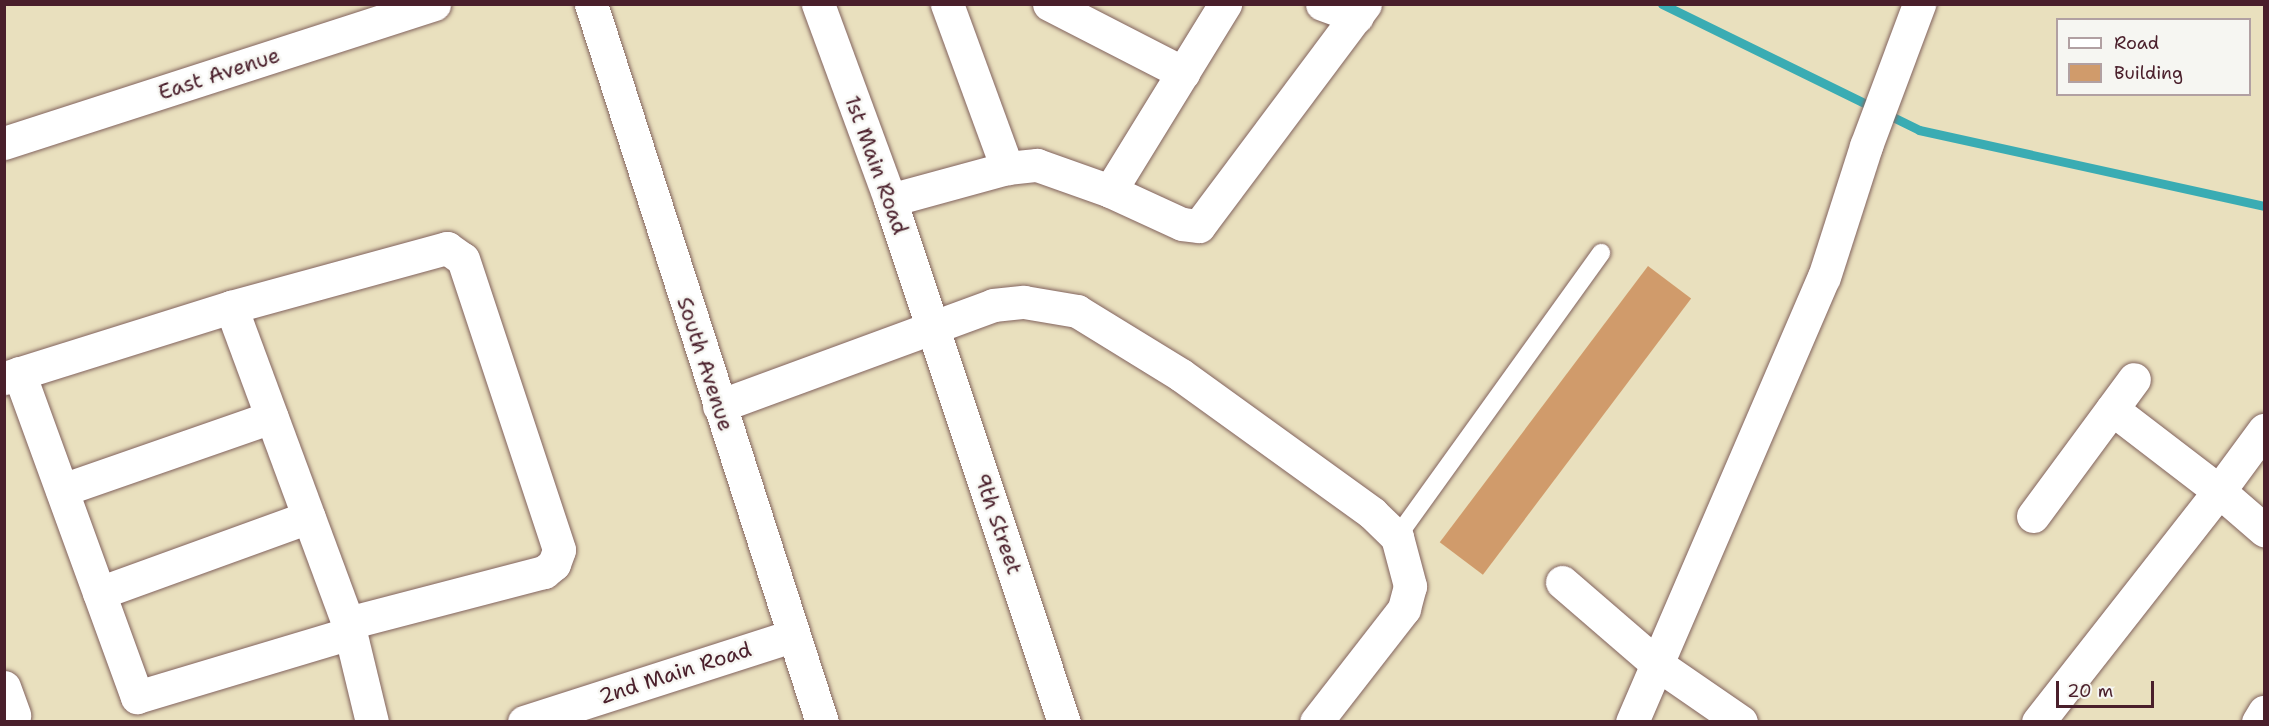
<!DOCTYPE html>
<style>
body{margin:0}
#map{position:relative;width:2269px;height:726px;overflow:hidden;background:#e9e0be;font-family:"Shantell Sans",sans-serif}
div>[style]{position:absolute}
.stream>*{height:9px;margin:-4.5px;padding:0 4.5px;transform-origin:4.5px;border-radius:4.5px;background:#3aacb3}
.building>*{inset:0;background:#d09b6b;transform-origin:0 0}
.roads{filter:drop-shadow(0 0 2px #82635e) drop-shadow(0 0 2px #82635e)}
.lane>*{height:18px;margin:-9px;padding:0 9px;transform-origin:9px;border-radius:9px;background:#fff}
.street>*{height:33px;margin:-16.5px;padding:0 16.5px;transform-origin:16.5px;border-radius:16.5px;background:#fff}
.secondary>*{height:33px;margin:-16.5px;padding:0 16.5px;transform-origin:16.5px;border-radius:16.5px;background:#fff}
span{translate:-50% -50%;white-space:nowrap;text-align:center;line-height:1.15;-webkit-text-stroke:5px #f6f6f2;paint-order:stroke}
.street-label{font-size:21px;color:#4a1f2b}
.frame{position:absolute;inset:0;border:6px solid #4a1f2b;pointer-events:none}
.legend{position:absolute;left:2056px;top:18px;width:195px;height:78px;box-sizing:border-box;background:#f6f6f2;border:2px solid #b1a0a2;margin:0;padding:8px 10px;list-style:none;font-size:18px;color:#4a1f2b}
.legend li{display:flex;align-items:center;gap:12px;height:30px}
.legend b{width:30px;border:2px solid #b1a0a2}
.scale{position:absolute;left:2056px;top:681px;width:98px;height:27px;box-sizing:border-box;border:3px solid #4a1f2b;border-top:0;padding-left:8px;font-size:18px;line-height:21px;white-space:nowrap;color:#4a1f2b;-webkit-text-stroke:4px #f6f6f2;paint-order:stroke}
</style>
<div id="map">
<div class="stream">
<div style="left:1662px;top:4px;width:286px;rotate:26.1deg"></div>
<div style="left:1919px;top:130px;width:353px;rotate:12.4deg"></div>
</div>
<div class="building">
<div style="left:1648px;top:266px;width:54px;height:346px;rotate:37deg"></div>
</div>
<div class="roads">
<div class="lane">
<div style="left:1397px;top:537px;width:350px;rotate:-54.3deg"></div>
</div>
<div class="street">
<div style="left:818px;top:4px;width:209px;rotate:69.8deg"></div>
<div style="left:890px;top:200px;width:550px;rotate:71.57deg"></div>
<div style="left:947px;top:4px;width:175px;rotate:69.9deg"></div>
<div style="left:1049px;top:4px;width:151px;rotate:27.2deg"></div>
<div style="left:1322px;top:4px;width:37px;rotate:20deg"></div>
<div style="left:4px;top:143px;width:452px;rotate:-17.9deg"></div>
<div style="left:1110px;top:191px;width:220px;rotate:-58.4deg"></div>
<div style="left:890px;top:200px;width:121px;rotate:-15.3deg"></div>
<div style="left:1007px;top:168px;width:30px;rotate:-6deg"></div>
<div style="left:1037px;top:165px;width:77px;rotate:19.6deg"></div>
<div style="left:1110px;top:191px;width:79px;rotate:24.6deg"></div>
<div style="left:1182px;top:224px;width:17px;rotate:7deg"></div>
<div style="left:1199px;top:226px;width:277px;rotate:-53.2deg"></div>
<div style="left:231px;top:307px;width:337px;rotate:69.7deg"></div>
<div style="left:348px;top:623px;width:102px;rotate:76.4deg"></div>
<div style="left:19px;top:373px;width:345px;rotate:70deg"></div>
<div style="left:137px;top:697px;width:222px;rotate:-16.7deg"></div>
<div style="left:4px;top:378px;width:238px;rotate:-17.4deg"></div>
<div style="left:231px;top:307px;width:224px;rotate:-15.3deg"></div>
<div style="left:447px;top:248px;width:19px;rotate:35deg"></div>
<div style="left:463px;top:259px;width:306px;rotate:71.7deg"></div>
<div style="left:559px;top:550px;width:15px;rotate:110deg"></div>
<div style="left:554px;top:564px;width:13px;rotate:141deg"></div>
<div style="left:544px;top:572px;width:203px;rotate:165.4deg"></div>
<div style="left:719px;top:406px;width:292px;rotate:-20.2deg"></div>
<div style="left:993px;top:305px;width:31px;rotate:-6deg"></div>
<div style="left:1024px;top:302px;width:54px;rotate:9.6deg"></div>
<div style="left:1077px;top:311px;width:122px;rotate:31.6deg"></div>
<div style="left:1181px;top:375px;width:236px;rotate:35.8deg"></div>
<div style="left:1372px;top:513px;width:35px;rotate:44deg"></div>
<div style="left:1397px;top:537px;width:51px;rotate:75.1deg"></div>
<div style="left:1410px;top:586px;width:24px;rotate:105deg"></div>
<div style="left:1404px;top:609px;width:143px;rotate:127.9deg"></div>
<div style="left:2112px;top:409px;width:135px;rotate:37.5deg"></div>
<div style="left:2219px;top:491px;width:76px;rotate:-53.6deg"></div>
<div style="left:62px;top:490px;width:222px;rotate:-19.2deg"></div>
<div style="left:2033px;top:516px;width:170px;rotate:-53.6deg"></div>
<div style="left:1562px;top:582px;width:125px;rotate:40.8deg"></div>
<div style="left:1657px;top:664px;width:102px;rotate:34.6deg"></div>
<div style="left:99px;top:593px;width:223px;rotate:-19.9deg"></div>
<div style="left:4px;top:687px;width:30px;rotate:70deg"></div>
<div style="left:524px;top:722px;width:281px;rotate:-17.8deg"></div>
<div style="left:1632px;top:722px;width:485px;rotate:-66.7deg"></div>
<div style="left:1824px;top:277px;width:138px;rotate:-72.2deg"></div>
<div style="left:1866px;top:146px;width:152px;rotate:-69.5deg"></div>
<div style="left:2038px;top:722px;width:293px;rotate:-51.9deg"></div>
<div style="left:2219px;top:491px;width:60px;rotate:40.9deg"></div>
<div style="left:2258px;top:722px;width:12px;rotate:-59deg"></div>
</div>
<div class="secondary">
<div style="left:591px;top:4px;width:754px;rotate:72.17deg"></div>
</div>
</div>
<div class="street-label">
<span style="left:219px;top:74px;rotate:-18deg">East Avenue</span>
<span style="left:876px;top:165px;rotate:70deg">1st Main Road</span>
<span style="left:705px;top:364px;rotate:72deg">South Avenue</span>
<span style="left:998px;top:524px;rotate:71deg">9th Street</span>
<span style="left:675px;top:673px;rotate:-18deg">2nd Main Road</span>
</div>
<div class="frame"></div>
<ul class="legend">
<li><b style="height:8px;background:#fff"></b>Road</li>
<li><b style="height:16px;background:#d09b6b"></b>Building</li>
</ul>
<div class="scale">20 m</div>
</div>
